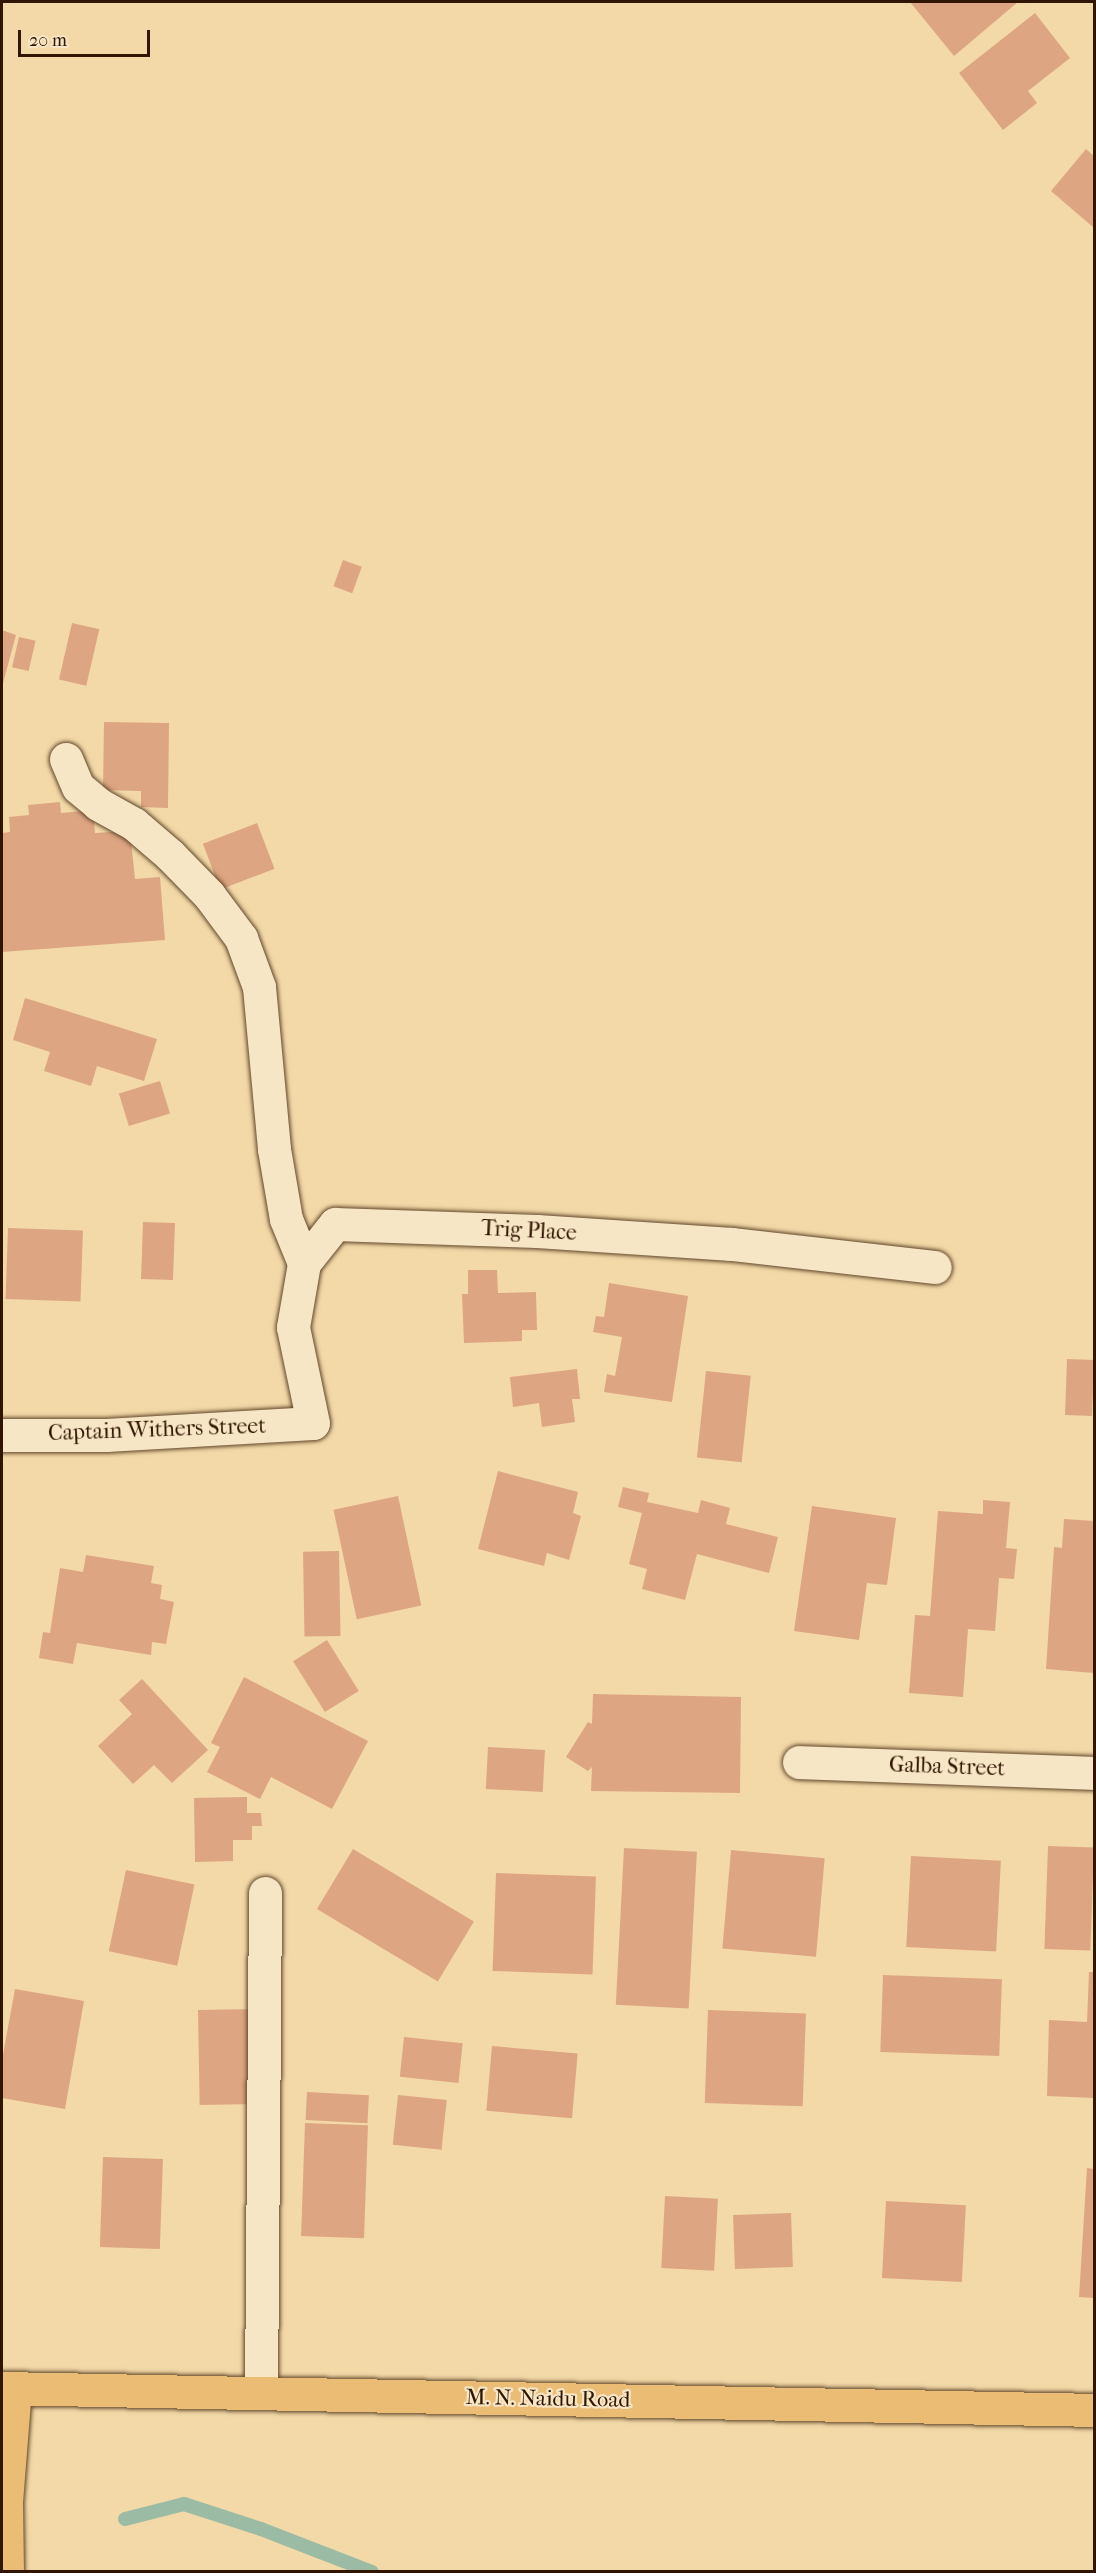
<!DOCTYPE html>
<style>
body{margin:0}
#map{position:relative;width:1096px;height:2573px;overflow:hidden;background:#f3d9a8;font-family:"IM FELL French Canon",serif}
div>[style]{position:absolute}
.stream>*{height:14px;margin:-7px;padding:0 7px;transform-origin:7px;border-radius:7px;background:#9cbba4}
.building>*{inset:0;background:#dea583;transform-origin:0 0}
.roads{filter:drop-shadow(0 0 2px #61472a) drop-shadow(0 0 2px #61472a)}
.minor>*{height:33px;margin:-16.5px;padding:0 16.5px;transform-origin:16.5px;border-radius:16.5px;background:#f7e6c6}
.major>*{height:33px;margin:-16.5px;padding:0 16.5px;transform-origin:16.5px;border-radius:16.5px;background:#eabc74}
span{translate:-50% -50%;white-space:nowrap;text-align:center;line-height:1.15;-webkit-text-stroke:4.5px #f7e6c6;paint-order:stroke}
.street-label{font-size:22px;color:#301600}
.frame{position:absolute;inset:0;border:3px solid #301600;pointer-events:none}
.scale{position:absolute;left:18px;top:30px;width:132px;height:27px;box-sizing:border-box;border:3px solid #301600;border-top:0;padding-left:8px;font-size:18px;line-height:21px;white-space:nowrap;color:#301600;-webkit-text-stroke:4px #f7e6c6;paint-order:stroke}
</style>
<div id="map">
<div class="stream">
<div style="left:125px;top:2519px;width:61px;rotate:-14.3deg"></div>
<div style="left:184px;top:2504px;width:81px;rotate:18deg"></div>
<div style="left:261px;top:2529px;width:119px;rotate:21.2deg"></div>
</div>
<div class="building">
<div style="clip-path:polygon(910px 2px,1018px 2px,954px 56px)"></div>
<div style="clip-path:polygon(1035px 13px,1070px 58px,1028px 91px,1037px 103px,1003px 130px,959px 73px)"></div>
<div style="clip-path:polygon(1086px 149px,1094px 156px,1094px 228px,1051px 191px)"></div>
<div style="left:343px;top:560px;width:20px;height:28px;rotate:20deg"></div>
<div style="left:72px;top:623px;width:28px;height:58px;rotate:13deg"></div>
<div style="clip-path:polygon(2px 630px,16px 635px,2px 687px)"></div>
<div style="left:19px;top:637px;width:17px;height:31px;rotate:13deg"></div>
<div style="clip-path:polygon(104px 722px,169px 723px,168px 808px,141px 807px,141px 791px,103px 790px)"></div>
<div style="clip-path:polygon(60px 802px,61px 813px,93px 810px,95px 833px,130px 831px,135px 879px,160px 877px,165px 940px,2px 952px,2px 833px,10px 832px,9px 817px,29px 815px,28px 805px)"></div>
<div style="left:257px;top:823px;width:49px;height:58px;rotate:69deg"></div>
<div style="clip-path:polygon(25px 998px,157px 1039px,144px 1081px,97px 1066px,91px 1086px,44px 1071px,50px 1052px,13px 1040px)"></div>
<div style="left:160px;top:1081px;width:34px;height:43px;rotate:73deg"></div>
<div style="left:143px;top:1222px;width:32px;height:57px;rotate:2deg"></div>
<div style="left:8px;top:1228px;width:75px;height:71px;rotate:2deg"></div>
<div style="clip-path:polygon(468px 1270px,497px 1270px,498px 1293px,536px 1292px,537px 1330px,522px 1330px,522px 1341px,464px 1343px,462px 1294px,468px 1294px)"></div>
<div style="clip-path:polygon(609px 1283px,688px 1296px,672px 1402px,604px 1392px,607px 1374px,615px 1376px,622px 1337px,593px 1332px,596px 1316px,604px 1317px)"></div>
<div style="left:1067px;top:1359px;width:27px;height:56px;rotate:2deg"></div>
<div style="clip-path:polygon(577px 1369px,580px 1399px,572px 1399px,575px 1422px,542px 1427px,539px 1403px,513px 1407px,510px 1377px)"></div>
<div style="left:706px;top:1371px;width:45px;height:87px;rotate:6deg"></div>
<div style="clip-path:polygon(498px 1471px,578px 1492px,573px 1513px,581px 1516px,569px 1560px,547px 1553px,544px 1566px,478px 1549px)"></div>
<div style="clip-path:polygon(623px 1487px,649px 1493px,647px 1502px,698px 1513px,701px 1500px,730px 1508px,726px 1524px,778px 1537px,769px 1573px,697px 1554px,685px 1600px,642px 1589px,647px 1569px,629px 1564px,642px 1513px,618px 1507px)"></div>
<div style="left:398px;top:1496px;width:112px;height:66px;rotate:78deg"></div>
<div style="clip-path:polygon(983px 1500px,1010px 1502px,1006px 1548px,1017px 1549px,1014px 1579px,999px 1578px,995px 1631px,968px 1629px,963px 1697px,909px 1693px,915px 1615px,930px 1616px,938px 1511px,983px 1514px)"></div>
<div style="clip-path:polygon(812px 1506px,896px 1518px,887px 1585px,867px 1583px,859px 1640px,794px 1631px)"></div>
<div style="clip-path:polygon(1064px 1519px,1094px 1521px,1094px 1673px,1046px 1669px,1054px 1547px,1062px 1548px)"></div>
<div style="left:339px;top:1551px;width:85px;height:36px;rotate:89deg"></div>
<div style="clip-path:polygon(86px 1555px,154px 1566px,151px 1583px,162px 1585px,160px 1599px,174px 1602px,166px 1644px,152px 1642px,151px 1655px,77px 1643px,73px 1664px,39px 1658px,43px 1632px,50px 1633px,60px 1568px,83px 1572px)"></div>
<div style="left:327px;top:1640px;width:60px;height:40px;rotate:58deg"></div>
<div style="clip-path:polygon(244px 1677px,368px 1741px,332px 1809px,271px 1777px,260px 1799px,207px 1772px,220px 1747px,211px 1743px)"></div>
<div style="clip-path:polygon(142px 1679px,208px 1750px,172px 1783px,154px 1765px,133px 1784px,98px 1746px,132px 1714px,119px 1700px)"></div>
<div style="clip-path:polygon(593px 1694px,741px 1697px,740px 1793px,591px 1791px,592px 1767px,588px 1771px,566px 1757px,588px 1722px,592px 1724px)"></div>
<div style="left:488px;top:1747px;width:57px;height:42px;rotate:3deg"></div>
<div style="clip-path:polygon(247px 1797px,247px 1813px,261px 1813px,262px 1826px,252px 1826px,252px 1840px,233px 1840px,233px 1861px,195px 1862px,194px 1798px)"></div>
<div style="left:1048px;top:1846px;width:46px;height:103px;rotate:2deg"></div>
<div style="left:624px;top:1848px;width:73px;height:157px;rotate:3deg"></div>
<div style="left:353px;top:1849px;width:141px;height:70px;rotate:31deg"></div>
<div style="left:731px;top:1850px;width:94px;height:99px;rotate:5deg"></div>
<div style="left:911px;top:1856px;width:90px;height:91px;rotate:3deg"></div>
<div style="left:126px;top:1870px;width:70px;height:83px;rotate:12deg"></div>
<div style="left:496px;top:1873px;width:100px;height:98px;rotate:2deg"></div>
<div style="clip-path:polygon(1089px 1972px,1094px 1972px,1094px 2098px,1047px 2096px,1049px 2020px,1087px 2022px)"></div>
<div style="left:883px;top:1975px;width:119px;height:77px;rotate:2deg"></div>
<div style="clip-path:polygon(15px 1989px,84px 2001px,65px 2109px,2px 2098px,2px 2060px)"></div>
<div style="left:260px;top:2009px;width:95px;height:62px;rotate:89deg"></div>
<div style="left:708px;top:2010px;width:98px;height:93px;rotate:2deg"></div>
<div style="left:404px;top:2037px;width:59px;height:40px;rotate:6deg"></div>
<div style="left:492px;top:2046px;width:86px;height:65px;rotate:5deg"></div>
<div style="left:307px;top:2092px;width:62px;height:28px;rotate:3deg"></div>
<div style="left:398px;top:2095px;width:49px;height:50px;rotate:6deg"></div>
<div style="left:305px;top:2123px;width:63px;height:113px;rotate:2deg"></div>
<div style="left:103px;top:2157px;width:60px;height:90px;rotate:2deg"></div>
<div style="clip-path:polygon(1087px 2168px,1094px 2169px,1094px 2298px,1079px 2297px)"></div>
<div style="left:665px;top:2196px;width:53px;height:72px;rotate:3deg"></div>
<div style="left:886px;top:2201px;width:80px;height:77px;rotate:3deg"></div>
<div style="left:791px;top:2213px;width:54px;height:58px;rotate:88deg"></div>
</div>
<div class="roads">
<div class="minor">
<div style="left:66px;top:759px;width:30px;rotate:67deg"></div>
<div style="left:78px;top:787px;width:26px;rotate:40deg"></div>
<div style="left:98px;top:804px;width:41px;rotate:29.1deg"></div>
<div style="left:134px;top:824px;width:48px;rotate:40.7deg"></div>
<div style="left:170px;top:855px;width:56px;rotate:45.7deg"></div>
<div style="left:209px;top:895px;width:54px;rotate:53.3deg"></div>
<div style="left:241px;top:938px;width:52px;rotate:69.8deg"></div>
<div style="left:259px;top:987px;width:163px;rotate:84.7deg"></div>
<div style="left:274px;top:1149px;width:71px;rotate:80.3deg"></div>
<div style="left:286px;top:1219px;width:48px;rotate:67.8deg"></div>
<div style="left:2px;top:1435px;width:104px"></div>
<div style="left:106px;top:1435px;width:207px;rotate:-3.3deg"></div>
<div style="left:313px;top:1423px;width:98px;rotate:-101.8deg"></div>
<div style="left:293px;top:1327px;width:65px;rotate:-80.2deg"></div>
<div style="left:304px;top:1263px;width:50px;rotate:-51.5deg"></div>
<div style="left:335px;top:1224px;width:202px;rotate:2deg"></div>
<div style="left:537px;top:1231px;width:195px;rotate:3.8deg"></div>
<div style="left:732px;top:1244px;width:204px;rotate:6.5deg"></div>
<div style="left:799px;top:1762px;width:295px;rotate:2.1deg"></div>
<div style="left:261px;top:2393px;width:500px;rotate:-89.54deg"></div>
</div>
<div class="major">
<div style="left:2px;top:2388px;width:1092px;rotate:1.15deg"></div>
<div style="left:7px;top:2572px;width:70px;rotate:-90.8deg"></div>
<div style="left:6px;top:2502px;width:114px;rotate:-85.5deg"></div>
</div>
</div>
<div class="street-label">
<span style="left:529px;top:1231px;rotate:3deg">Trig Place</span>
<span style="left:157px;top:1430px;rotate:-2deg">Captain Withers Street</span>
<span style="left:947px;top:1767px;rotate:2deg">Galba Street</span>
<span style="left:548px;top:2399px;rotate:1deg">M. N. Naidu Road</span>
</div>
<div class="frame"></div>
<div class="scale">20 m</div>
</div>
